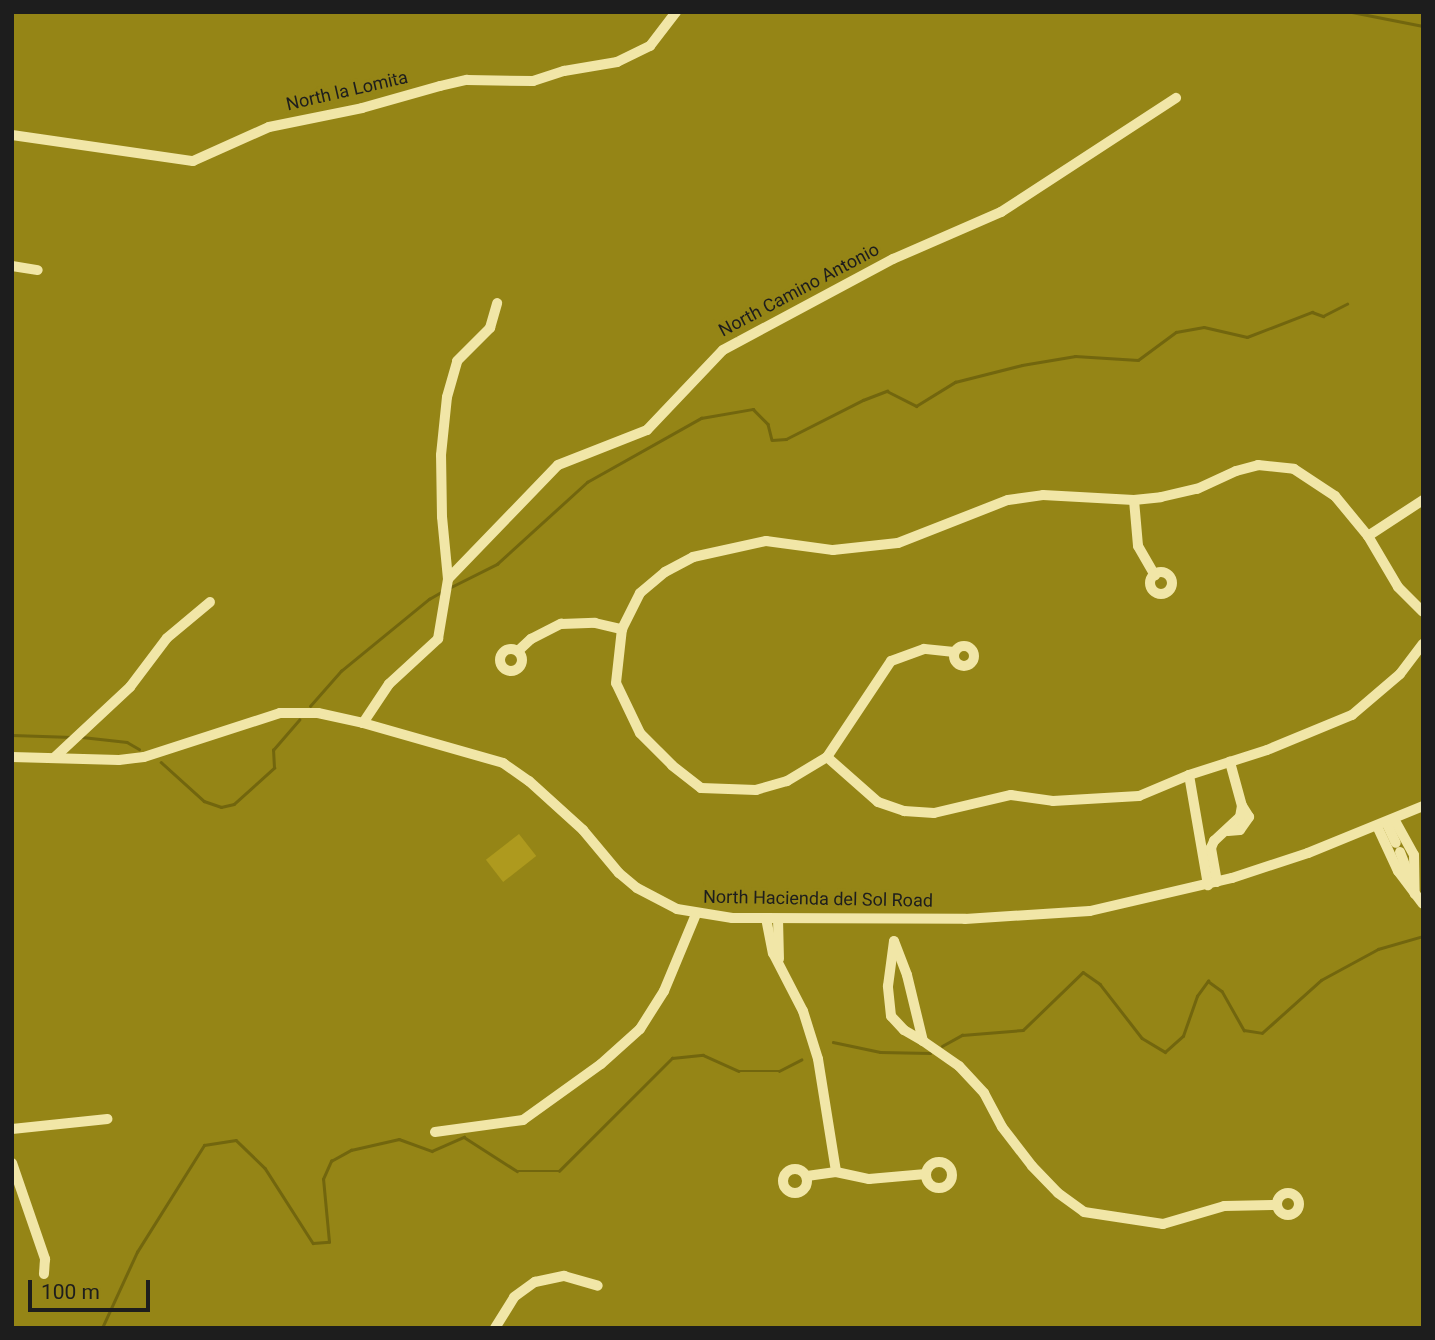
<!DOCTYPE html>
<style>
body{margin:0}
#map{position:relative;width:1435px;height:1340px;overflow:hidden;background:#958516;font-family:Roboto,sans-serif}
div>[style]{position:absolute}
.green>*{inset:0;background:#ae9a1e;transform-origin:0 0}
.stream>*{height:2.5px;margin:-1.25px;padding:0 1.25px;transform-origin:1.25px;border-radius:1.25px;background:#72660e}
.minor>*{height:10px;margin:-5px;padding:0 5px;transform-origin:5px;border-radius:5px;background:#f1e6a7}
.minor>.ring{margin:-5px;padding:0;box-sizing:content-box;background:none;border:10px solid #f1e6a7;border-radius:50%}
span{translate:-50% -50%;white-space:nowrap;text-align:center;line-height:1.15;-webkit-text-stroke:6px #958516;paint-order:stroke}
.street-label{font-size:18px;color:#1d1d1d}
.frame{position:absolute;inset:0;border:14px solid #1d1d1d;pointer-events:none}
.scale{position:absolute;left:28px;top:1280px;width:122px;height:32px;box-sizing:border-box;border:4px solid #1d1d1d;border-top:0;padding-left:9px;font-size:21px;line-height:24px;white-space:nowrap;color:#1d1d1d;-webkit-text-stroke:5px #958516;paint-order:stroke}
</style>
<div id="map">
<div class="green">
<div style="left:519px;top:834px;width:28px;height:42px;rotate:52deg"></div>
</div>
<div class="stream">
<div style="left:1352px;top:12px;width:72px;rotate:11.2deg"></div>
<div style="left:449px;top:588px;width:54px;rotate:-26.6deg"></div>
<div style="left:497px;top:564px;width:122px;rotate:-42.3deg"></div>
<div style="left:587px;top:482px;width:131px;rotate:-29.3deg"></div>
<div style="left:701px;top:418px;width:53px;rotate:-9.8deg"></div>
<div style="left:753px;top:409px;width:21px;rotate:45deg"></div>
<div style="left:768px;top:424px;width:16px;rotate:76deg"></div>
<div style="left:772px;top:440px;width:14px;rotate:-4deg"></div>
<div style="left:786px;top:439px;width:86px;rotate:-26.9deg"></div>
<div style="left:863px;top:400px;width:26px;rotate:-21deg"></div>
<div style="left:887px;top:391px;width:33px;rotate:27deg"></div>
<div style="left:916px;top:406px;width:46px;rotate:-31.6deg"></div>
<div style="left:955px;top:382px;width:69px;rotate:-14.2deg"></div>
<div style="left:1022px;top:365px;width:54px;rotate:-9.6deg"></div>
<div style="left:1075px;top:356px;width:63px;rotate:3.6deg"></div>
<div style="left:1138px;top:360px;width:47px;rotate:-36.4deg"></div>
<div style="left:1176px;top:332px;width:28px;rotate:-10deg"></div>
<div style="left:1204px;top:327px;width:44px;rotate:13.1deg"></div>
<div style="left:1247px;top:337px;width:70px;rotate:-21deg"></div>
<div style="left:1312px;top:312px;width:12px;rotate:20deg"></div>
<div style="left:1323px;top:316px;width:27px;rotate:-27deg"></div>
<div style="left:310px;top:706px;width:47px;rotate:-48.5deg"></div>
<div style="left:341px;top:671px;width:114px;rotate:-39.3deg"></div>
<div style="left:429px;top:599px;width:16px;rotate:-30deg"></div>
<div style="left:12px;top:735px;width:60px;rotate:1.9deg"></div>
<div style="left:82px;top:737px;width:45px;rotate:6.3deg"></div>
<div style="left:127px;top:742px;width:14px;rotate:30deg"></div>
<div style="left:161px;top:762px;width:58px;rotate:42.2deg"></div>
<div style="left:204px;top:801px;width:18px;rotate:19deg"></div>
<div style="left:221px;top:807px;width:13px;rotate:-13deg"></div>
<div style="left:234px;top:804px;width:54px;rotate:-42deg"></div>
<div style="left:274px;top:768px;width:18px;rotate:-93deg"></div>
<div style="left:273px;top:750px;width:40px;rotate:-49deg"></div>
<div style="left:833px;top:1042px;width:48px;rotate:12deg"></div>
<div style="left:880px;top:1052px;width:50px;rotate:1.1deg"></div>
<div style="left:942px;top:1046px;width:23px;rotate:-29deg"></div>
<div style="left:962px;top:1035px;width:61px;rotate:-4.7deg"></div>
<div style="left:1023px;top:1030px;width:83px;rotate:-44deg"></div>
<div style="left:1083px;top:972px;width:21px;rotate:35deg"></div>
<div style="left:1100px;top:984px;width:68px;rotate:52.1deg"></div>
<div style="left:1142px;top:1038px;width:27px;rotate:31deg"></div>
<div style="left:1165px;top:1052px;width:24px;rotate:-42deg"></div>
<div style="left:1183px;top:1036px;width:42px;rotate:-70.7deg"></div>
<div style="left:1197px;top:996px;width:19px;rotate:-54deg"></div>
<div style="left:1208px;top:981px;width:17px;rotate:36deg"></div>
<div style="left:1222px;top:991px;width:45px;rotate:60.6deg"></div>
<div style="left:1244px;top:1030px;width:18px;rotate:9deg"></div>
<div style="left:1262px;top:1033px;width:79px;rotate:-41.9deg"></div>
<div style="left:1321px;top:980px;width:65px;rotate:-28.5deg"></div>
<div style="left:1378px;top:949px;width:47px;rotate:-16.1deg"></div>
<div style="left:102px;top:1328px;width:84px;rotate:-65.3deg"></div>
<div style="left:137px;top:1252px;width:126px;rotate:-57.9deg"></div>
<div style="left:204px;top:1145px;width:32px;rotate:-9deg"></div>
<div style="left:236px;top:1140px;width:40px;rotate:44deg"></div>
<div style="left:265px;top:1168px;width:89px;rotate:57.4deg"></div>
<div style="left:313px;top:1243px;width:16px;rotate:-4deg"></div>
<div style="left:329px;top:1242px;width:63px;rotate:-95.4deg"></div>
<div style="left:323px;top:1179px;width:20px;rotate:-66deg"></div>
<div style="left:331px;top:1161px;width:23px;rotate:-29deg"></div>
<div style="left:351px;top:1150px;width:49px;rotate:-12.9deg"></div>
<div style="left:399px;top:1139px;width:35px;rotate:20deg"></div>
<div style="left:432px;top:1151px;width:35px;rotate:-24deg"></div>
<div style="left:464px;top:1137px;width:63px;rotate:32.7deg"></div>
<div style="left:517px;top:1171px;width:42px"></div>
<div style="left:559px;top:1171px;width:160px;rotate:-45deg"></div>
<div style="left:672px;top:1058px;width:31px;rotate:-6deg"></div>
<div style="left:703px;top:1055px;width:39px;rotate:24deg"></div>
<div style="left:739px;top:1071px;width:40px"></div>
<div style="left:779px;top:1071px;width:25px;rotate:-27deg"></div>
</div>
<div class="minor">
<div style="left:12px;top:135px;width:183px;rotate:8.2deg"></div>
<div style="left:193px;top:161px;width:83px;rotate:-24.1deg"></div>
<div style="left:269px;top:127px;width:95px;rotate:-11.5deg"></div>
<div style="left:362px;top:108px;width:81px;rotate:-15.8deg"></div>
<div style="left:440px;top:86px;width:28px;rotate:-13deg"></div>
<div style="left:467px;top:80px;width:66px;rotate:0.9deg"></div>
<div style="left:533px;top:81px;width:33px;rotate:-18deg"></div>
<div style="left:564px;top:71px;width:54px;rotate:-9.6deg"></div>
<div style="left:617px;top:62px;width:37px;rotate:-26deg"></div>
<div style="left:650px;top:46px;width:43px;rotate:-52.6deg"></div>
<div style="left:12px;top:266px;width:26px;rotate:9deg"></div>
<div style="left:1134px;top:500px;width:46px;rotate:85deg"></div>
<div style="left:1138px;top:546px;width:34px;rotate:60deg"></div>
<div style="left:1368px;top:536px;width:66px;rotate:-33.2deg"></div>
<div class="ring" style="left:1150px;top:572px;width:12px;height:12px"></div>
<div style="left:448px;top:579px;width:62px;rotate:-95.5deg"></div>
<div style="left:442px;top:517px;width:62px;rotate:-90.9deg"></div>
<div style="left:441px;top:455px;width:58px;rotate:-84.1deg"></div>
<div style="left:447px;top:397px;width:37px;rotate:-74deg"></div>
<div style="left:457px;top:361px;width:47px;rotate:-45deg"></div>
<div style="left:490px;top:328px;width:26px;rotate:-74deg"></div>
<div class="ring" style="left:954px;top:646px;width:10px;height:10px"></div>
<div class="ring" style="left:500px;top:649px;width:12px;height:12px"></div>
<div style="left:518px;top:651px;width:18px;rotate:-43deg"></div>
<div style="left:531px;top:639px;width:34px;rotate:-27deg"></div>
<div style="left:561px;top:624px;width:34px;rotate:-2deg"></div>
<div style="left:595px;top:623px;width:28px;rotate:13deg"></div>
<div style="left:954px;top:652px;width:30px;rotate:-174deg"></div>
<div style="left:924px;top:649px;width:35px;rotate:160deg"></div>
<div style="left:891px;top:661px;width:115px;rotate:123.7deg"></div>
<div style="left:827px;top:757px;width:47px;rotate:149deg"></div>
<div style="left:787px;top:781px;width:32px;rotate:164deg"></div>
<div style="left:756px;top:790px;width:55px;rotate:-177.9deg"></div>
<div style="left:701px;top:788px;width:37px;rotate:-142deg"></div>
<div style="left:672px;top:765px;width:45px;rotate:-135deg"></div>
<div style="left:640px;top:733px;width:55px;rotate:-115.6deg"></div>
<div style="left:616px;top:683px;width:54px;rotate:-83.7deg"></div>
<div style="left:622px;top:629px;width:40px;rotate:-63.4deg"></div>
<div style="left:640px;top:593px;width:33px;rotate:-40deg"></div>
<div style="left:665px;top:572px;width:32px;rotate:-28deg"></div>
<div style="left:693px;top:557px;width:75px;rotate:-12.4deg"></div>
<div style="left:766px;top:541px;width:68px;rotate:7.7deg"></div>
<div style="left:833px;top:550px;width:65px;rotate:-6.1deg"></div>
<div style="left:898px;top:543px;width:118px;rotate:-21.4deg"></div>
<div style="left:1008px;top:500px;width:35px;rotate:-8deg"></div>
<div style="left:1043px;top:495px;width:91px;rotate:3.1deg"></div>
<div style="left:1134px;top:500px;width:27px;rotate:-6deg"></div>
<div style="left:1161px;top:497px;width:37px;rotate:-13deg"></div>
<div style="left:1197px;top:489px;width:43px;rotate:-24.8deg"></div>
<div style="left:1236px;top:471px;width:23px;rotate:-15deg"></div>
<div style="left:1258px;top:465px;width:36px;rotate:6deg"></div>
<div style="left:1294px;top:469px;width:49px;rotate:33.4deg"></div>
<div style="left:1335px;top:496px;width:52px;rotate:50.5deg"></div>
<div style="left:1368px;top:536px;width:59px;rotate:59.5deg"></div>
<div style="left:1398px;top:587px;width:35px;rotate:45deg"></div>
<div style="left:363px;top:723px;width:47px;rotate:-56.3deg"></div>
<div style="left:389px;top:684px;width:67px;rotate:-42.6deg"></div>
<div style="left:438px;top:639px;width:61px;rotate:-80.5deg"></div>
<div style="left:448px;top:579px;width:158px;rotate:-46deg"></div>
<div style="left:558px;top:465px;width:96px;rotate:-21.5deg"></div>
<div style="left:647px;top:430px;width:110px;rotate:-46.5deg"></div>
<div style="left:723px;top:350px;width:193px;rotate:-28.2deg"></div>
<div style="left:893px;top:259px;width:118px;rotate:-23.5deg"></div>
<div style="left:1001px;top:212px;width:209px;rotate:-33.1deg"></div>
<div style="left:12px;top:757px;width:107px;rotate:1.6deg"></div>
<div style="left:119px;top:760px;width:25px;rotate:-7deg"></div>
<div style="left:144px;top:757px;width:143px;rotate:-17.9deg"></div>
<div style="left:280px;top:713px;width:38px"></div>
<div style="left:318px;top:713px;width:46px;rotate:12.5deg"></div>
<div style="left:363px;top:723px;width:146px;rotate:15.9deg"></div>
<div style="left:503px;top:763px;width:32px;rotate:35deg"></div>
<div style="left:529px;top:781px;width:73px;rotate:42.2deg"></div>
<div style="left:583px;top:830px;width:56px;rotate:50.1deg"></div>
<div style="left:619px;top:873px;width:23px;rotate:40deg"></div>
<div style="left:637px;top:888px;width:45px;rotate:27.7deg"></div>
<div style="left:677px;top:909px;width:56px;rotate:9.3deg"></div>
<div style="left:732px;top:918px;width:233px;rotate:0.2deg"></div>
<div style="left:965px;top:919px;width:125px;rotate:-3.7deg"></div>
<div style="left:1090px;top:911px;width:146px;rotate:-13.1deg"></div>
<div style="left:1232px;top:878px;width:80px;rotate:-18.2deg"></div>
<div style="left:1308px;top:853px;width:124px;rotate:-22.2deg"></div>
<div style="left:55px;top:757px;width:103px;rotate:-43deg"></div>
<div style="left:130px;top:687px;width:61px;rotate:-52.9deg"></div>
<div style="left:167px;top:638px;width:56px;rotate:-39.9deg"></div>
<div style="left:827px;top:757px;width:68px;rotate:41.4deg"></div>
<div style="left:878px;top:802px;width:28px;rotate:19deg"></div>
<div style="left:904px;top:811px;width:30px;rotate:4deg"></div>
<div style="left:934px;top:813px;width:79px;rotate:-13.2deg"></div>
<div style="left:1011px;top:795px;width:42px;rotate:8.1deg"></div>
<div style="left:1053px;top:801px;width:86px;rotate:-3.3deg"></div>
<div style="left:1139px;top:796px;width:54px;rotate:-22.8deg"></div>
<div style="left:1189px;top:775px;width:82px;rotate:-17.8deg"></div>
<div style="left:1267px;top:750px;width:92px;rotate:-22.4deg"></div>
<div style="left:1352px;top:715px;width:63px;rotate:-40.5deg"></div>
<div style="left:1400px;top:674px;width:38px;rotate:-53deg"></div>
<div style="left:1189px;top:775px;width:112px;rotate:80.2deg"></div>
<div style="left:1394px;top:819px;width:41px;rotate:60.9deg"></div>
<div style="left:1414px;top:855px;width:39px;rotate:89deg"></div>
<div style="left:1386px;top:822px;width:23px;rotate:65deg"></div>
<div style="left:1377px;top:826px;width:50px;rotate:65deg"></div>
<div style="left:1398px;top:871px;width:41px;rotate:52.9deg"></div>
<div style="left:1228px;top:831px;width:12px;rotate:-5deg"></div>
<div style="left:1240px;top:830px;width:16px;rotate:-55deg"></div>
<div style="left:1249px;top:817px;width:13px;rotate:-122deg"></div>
<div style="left:1242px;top:806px;width:46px;rotate:-105.3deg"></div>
<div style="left:1400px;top:852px;width:34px;rotate:69deg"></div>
<div style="left:1217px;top:882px;width:35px;rotate:-100deg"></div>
<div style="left:1211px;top:848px;width:8px;rotate:-67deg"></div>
<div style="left:1214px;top:841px;width:35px;rotate:-43deg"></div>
<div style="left:1240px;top:817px;width:11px;rotate:-80deg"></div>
<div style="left:766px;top:918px;width:36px;rotate:79deg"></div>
<div style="left:773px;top:953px;width:65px;rotate:62.7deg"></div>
<div style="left:803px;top:1011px;width:50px;rotate:72.6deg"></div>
<div style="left:818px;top:1059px;width:114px;rotate:80.9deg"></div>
<div style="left:778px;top:919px;width:40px;rotate:88.6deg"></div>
<div style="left:894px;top:941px;width:36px;rotate:69deg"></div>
<div style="left:907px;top:975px;width:68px;rotate:76.4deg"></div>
<div style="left:923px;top:1041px;width:22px;rotate:-150deg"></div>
<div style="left:904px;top:1030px;width:19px;rotate:-133deg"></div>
<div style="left:891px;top:1016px;width:30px;rotate:-96deg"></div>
<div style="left:888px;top:986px;width:45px;rotate:-82.4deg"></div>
<div style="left:923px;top:1041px;width:44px;rotate:34.8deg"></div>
<div style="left:959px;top:1066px;width:37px;rotate:47deg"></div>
<div style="left:984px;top:1093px;width:38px;rotate:62deg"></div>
<div style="left:1002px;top:1127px;width:49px;rotate:52.4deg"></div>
<div style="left:1032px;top:1166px;width:37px;rotate:46deg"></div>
<div style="left:1058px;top:1193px;width:32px;rotate:36deg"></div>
<div style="left:1084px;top:1212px;width:80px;rotate:8.6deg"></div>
<div style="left:1163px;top:1224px;width:64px;rotate:-16.4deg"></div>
<div style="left:1224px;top:1206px;width:53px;rotate:-1.1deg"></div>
<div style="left:12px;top:1129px;width:96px;rotate:-6deg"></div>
<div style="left:435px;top:1132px;width:89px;rotate:-7.8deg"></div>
<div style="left:523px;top:1120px;width:96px;rotate:-35.7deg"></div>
<div style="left:601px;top:1064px;width:52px;rotate:-41.9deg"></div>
<div style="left:640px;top:1029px;width:45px;rotate:-57.7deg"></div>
<div style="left:664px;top:991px;width:83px;rotate:-67.4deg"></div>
<div class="ring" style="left:926px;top:1162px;width:16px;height:16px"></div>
<div style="left:12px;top:1163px;width:102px;rotate:71deg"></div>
<div style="left:45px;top:1259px;width:15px;rotate:94deg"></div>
<div class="ring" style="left:783px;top:1169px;width:14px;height:14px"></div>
<div style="left:807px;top:1176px;width:29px;rotate:-8deg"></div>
<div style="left:836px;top:1172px;width:34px;rotate:12deg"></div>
<div style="left:869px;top:1179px;width:57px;rotate:-5deg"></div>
<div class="ring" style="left:1277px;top:1193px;width:12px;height:12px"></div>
<div style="left:495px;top:1328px;width:36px;rotate:-58deg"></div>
<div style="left:514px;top:1297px;width:26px;rotate:-36deg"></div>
<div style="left:535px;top:1282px;width:30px;rotate:-12deg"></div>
<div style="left:564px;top:1276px;width:35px;rotate:16deg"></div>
</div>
<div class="street-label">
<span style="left:347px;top:91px;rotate:-13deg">North la Lomita</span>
<span style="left:799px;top:290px;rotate:-28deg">North Camino Antonio</span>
<span style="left:818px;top:899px;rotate:1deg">North Hacienda del Sol Road</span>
</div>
<div class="frame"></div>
<div class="scale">100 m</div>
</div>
